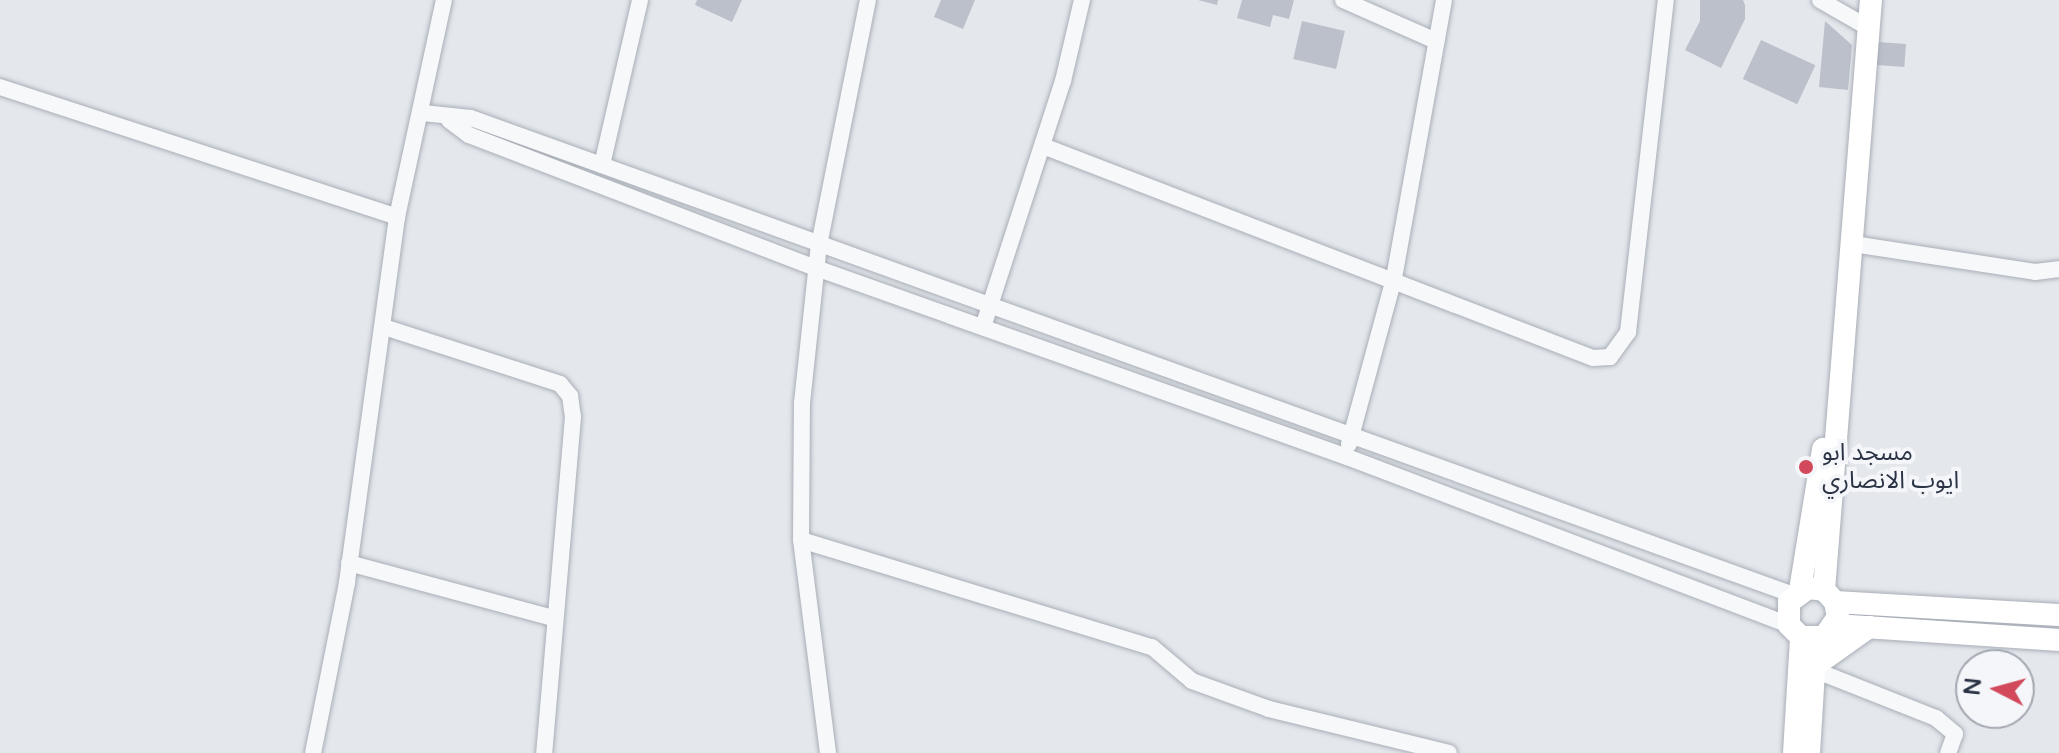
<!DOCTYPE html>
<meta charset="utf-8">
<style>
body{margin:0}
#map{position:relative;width:2059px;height:753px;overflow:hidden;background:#e4e7ec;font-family:"Varela Round","Noto Sans Arabic",sans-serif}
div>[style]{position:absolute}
.building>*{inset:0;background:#bbc0ca;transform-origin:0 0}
.roads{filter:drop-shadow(0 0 2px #a9aeb7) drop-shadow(0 0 2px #a9aeb7)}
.street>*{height:16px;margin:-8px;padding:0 8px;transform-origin:8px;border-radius:8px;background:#f7f8fa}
.secondary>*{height:22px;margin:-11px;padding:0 11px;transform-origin:11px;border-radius:11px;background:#fff}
.dots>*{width:22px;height:22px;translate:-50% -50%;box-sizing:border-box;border:4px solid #f4f6f9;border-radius:50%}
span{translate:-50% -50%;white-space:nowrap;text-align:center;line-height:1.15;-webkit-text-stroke:8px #f4f6f9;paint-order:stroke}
.poi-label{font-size:24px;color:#2b3445}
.left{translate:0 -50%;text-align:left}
.north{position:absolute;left:1955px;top:649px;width:80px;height:80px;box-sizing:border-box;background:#f4f6f9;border:2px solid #a4a8b1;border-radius:50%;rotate:276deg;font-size:22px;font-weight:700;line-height:32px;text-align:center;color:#2b3445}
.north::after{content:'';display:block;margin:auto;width:28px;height:36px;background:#d1495b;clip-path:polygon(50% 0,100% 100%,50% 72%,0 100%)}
</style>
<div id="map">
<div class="building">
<div style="clip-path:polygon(697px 0,742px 0,732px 22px,695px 5px)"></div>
<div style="clip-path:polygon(941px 0,975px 0,963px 29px,934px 17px)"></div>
<div style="clip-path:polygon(1198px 0,1218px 0,1217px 5px)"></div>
<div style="clip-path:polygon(1242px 0,1294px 0,1289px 19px,1273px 15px,1270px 27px,1237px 18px)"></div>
<div style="clip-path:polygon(1700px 0,1743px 0,1745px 5px,1745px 19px,1721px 68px,1685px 50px,1700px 21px)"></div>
<div style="left:1302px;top:21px;width:44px;height:39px;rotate:13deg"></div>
<div style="clip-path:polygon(1825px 21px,1852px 45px,1848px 90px,1819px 87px)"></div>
<div style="left:1761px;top:40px;width:60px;height:43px;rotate:25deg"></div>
<div style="left:1878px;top:42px;width:28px;height:23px;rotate:4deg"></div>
</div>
<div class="roads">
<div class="street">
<div style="left:1343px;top:0;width:102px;rotate:23.8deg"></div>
<div style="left:1820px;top:0;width:54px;rotate:29.9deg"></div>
<div style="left:0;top:87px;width:418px;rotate:18.1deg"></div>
<div style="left:397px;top:217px;width:369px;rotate:97.8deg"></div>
<div style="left:347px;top:583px;width:173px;rotate:101.3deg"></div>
<div style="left:423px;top:113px;width:48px;rotate:5.9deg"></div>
<div style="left:471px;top:118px;width:1406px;rotate:19.83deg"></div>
<div style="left:449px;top:120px;width:25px;rotate:37deg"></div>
<div style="left:469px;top:135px;width:372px;rotate:21deg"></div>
<div style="left:816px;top:268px;width:564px;rotate:19.59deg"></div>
<div style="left:1347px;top:457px;width:473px;rotate:20.8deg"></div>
<div style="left:1043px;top:146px;width:589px;rotate:21.08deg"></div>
<div style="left:1593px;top:358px;width:17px;rotate:-3deg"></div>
<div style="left:1610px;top:357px;width:31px;rotate:-54deg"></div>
<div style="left:1628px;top:332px;width:334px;rotate:-83.5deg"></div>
<div style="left:602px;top:165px;width:169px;rotate:-77deg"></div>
<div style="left:397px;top:217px;width:222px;rotate:-77.8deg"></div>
<div style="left:1853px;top:244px;width:184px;rotate:8.7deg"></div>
<div style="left:2035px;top:272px;width:24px;rotate:-7deg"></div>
<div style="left:384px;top:327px;width:185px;rotate:17.9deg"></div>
<div style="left:560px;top:384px;width:16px;rotate:50deg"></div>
<div style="left:570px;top:396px;width:21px;rotate:82deg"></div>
<div style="left:573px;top:417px;width:337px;rotate:94.9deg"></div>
<div style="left:983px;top:327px;width:259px;rotate:-72deg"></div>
<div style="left:1063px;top:81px;width:83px;rotate:-76.8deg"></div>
<div style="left:1349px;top:444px;width:172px;rotate:-74.8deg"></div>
<div style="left:1394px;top:278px;width:282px;rotate:-79.8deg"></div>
<div style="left:801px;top:540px;width:367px;rotate:17deg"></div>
<div style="left:1152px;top:647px;width:52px;rotate:40.4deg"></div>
<div style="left:1192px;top:681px;width:82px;rotate:20deg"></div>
<div style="left:1269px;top:709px;width:185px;rotate:13.7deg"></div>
<div style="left:349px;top:563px;width:211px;rotate:15.1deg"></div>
<div style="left:1807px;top:667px;width:139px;rotate:21.6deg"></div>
<div style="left:1936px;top:718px;width:25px;rotate:40deg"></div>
<div style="left:1955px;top:734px;width:20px;rotate:110deg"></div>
<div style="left:828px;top:753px;width:215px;rotate:-97.2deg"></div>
<div style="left:801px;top:540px;width:137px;rotate:-89.6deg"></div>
<div style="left:802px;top:403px;width:159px;rotate:-83.9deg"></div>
<div style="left:819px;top:245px;width:250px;rotate:-78.7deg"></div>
</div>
<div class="secondary">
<div style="left:1800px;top:590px;width:143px;rotate:-80.7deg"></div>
<div style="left:1824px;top:590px;width:592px;rotate:-85.45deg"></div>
<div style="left:1835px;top:602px;width:15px;rotate:79deg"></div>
<div style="left:1838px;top:617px;width:24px;rotate:125deg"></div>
<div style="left:1824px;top:637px;width:23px;rotate:180deg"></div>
<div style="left:1801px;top:637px;width:17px;rotate:-135deg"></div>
<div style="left:1789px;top:625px;width:23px;rotate:-90deg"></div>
<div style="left:1789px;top:602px;width:24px;rotate:-36deg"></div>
<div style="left:1808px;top:588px;width:16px;rotate:7deg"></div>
<div style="left:1824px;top:590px;width:16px;rotate:47deg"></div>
<div style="left:1835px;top:602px;width:224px;rotate:3.3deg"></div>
<div style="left:1835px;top:625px;width:225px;rotate:3.8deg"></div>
<div style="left:1817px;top:664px;width:64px;rotate:-35.4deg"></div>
<div style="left:1794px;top:753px;width:116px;rotate:-86.5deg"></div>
<div style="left:1809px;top:753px;width:114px;rotate:-86.5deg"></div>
</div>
</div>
<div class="dots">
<div style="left:1806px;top:467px;background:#d1495b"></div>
</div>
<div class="poi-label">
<span class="left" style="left:1822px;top:467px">مسجد ابو<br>ايوب الانصاري</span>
</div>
<div class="north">N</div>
</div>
